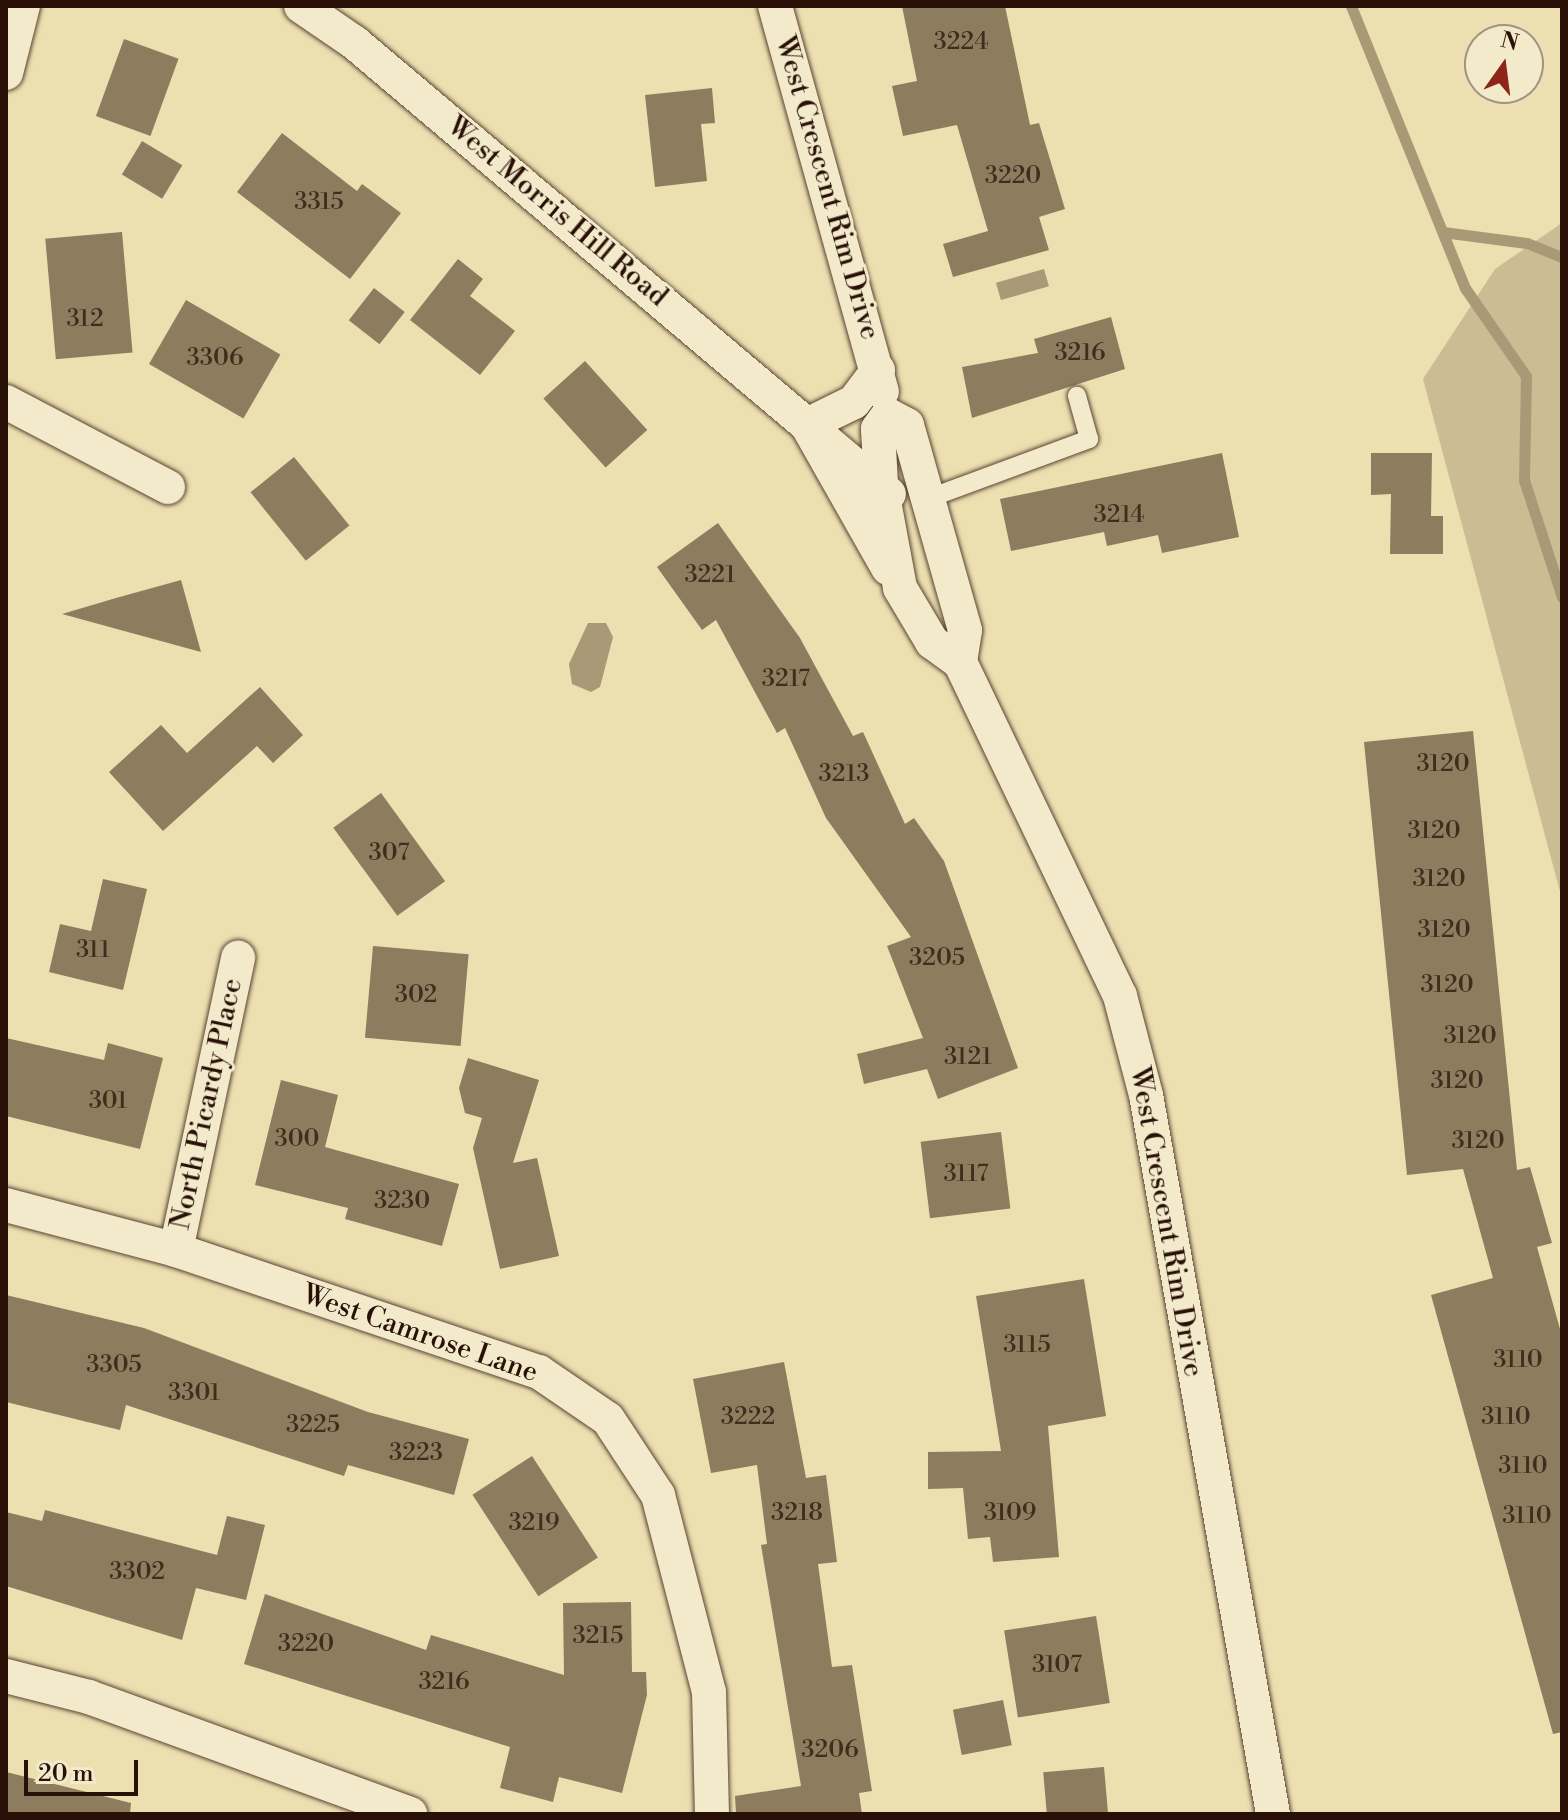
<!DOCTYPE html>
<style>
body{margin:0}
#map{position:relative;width:1568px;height:1820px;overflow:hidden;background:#ecdfb0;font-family:"Libre Bodoni",serif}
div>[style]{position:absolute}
.green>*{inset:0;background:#cbbc93}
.water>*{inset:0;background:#a97;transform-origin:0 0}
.stream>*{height:11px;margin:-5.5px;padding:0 5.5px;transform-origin:5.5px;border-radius:5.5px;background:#a97}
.building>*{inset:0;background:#8e7c5f;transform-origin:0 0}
.roads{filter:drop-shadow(0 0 2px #5a4432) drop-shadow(0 0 2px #5a4432)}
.service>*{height:18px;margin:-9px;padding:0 9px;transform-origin:9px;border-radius:9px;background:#f3eacc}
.minor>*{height:34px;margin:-17px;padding:0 17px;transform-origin:17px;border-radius:17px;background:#f3eacc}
span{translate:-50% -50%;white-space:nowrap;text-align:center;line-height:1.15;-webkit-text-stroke:6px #f3eacc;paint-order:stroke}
.number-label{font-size:24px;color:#422c1e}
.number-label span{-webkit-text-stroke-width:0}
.street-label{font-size:28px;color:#291108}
.frame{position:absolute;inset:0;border:8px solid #291108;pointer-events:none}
.north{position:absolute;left:1464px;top:24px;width:80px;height:80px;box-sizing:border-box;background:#f3eacc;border:2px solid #a2937e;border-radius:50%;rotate:14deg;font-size:22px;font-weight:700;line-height:32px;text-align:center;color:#291108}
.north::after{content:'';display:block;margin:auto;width:28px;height:36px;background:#8f2418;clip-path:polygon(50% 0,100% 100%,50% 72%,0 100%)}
.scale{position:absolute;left:24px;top:1760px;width:114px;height:36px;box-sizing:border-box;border:4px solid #291108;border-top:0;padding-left:10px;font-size:24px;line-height:28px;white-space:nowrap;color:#291108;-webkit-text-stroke:6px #f3eacc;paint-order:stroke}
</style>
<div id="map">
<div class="green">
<div style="clip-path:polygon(1562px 223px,1562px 899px,1423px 379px,1495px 269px)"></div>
</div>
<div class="water">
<div style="left:1044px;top:269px;width:18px;height:50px;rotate:74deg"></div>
<div style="clip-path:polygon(588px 623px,606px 623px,613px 637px,600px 687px,591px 692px,572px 684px,569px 664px)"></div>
</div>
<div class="stream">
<div style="left:1351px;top:6px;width:304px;rotate:68deg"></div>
<div style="left:1465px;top:288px;width:107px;rotate:55.3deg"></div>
<div style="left:1526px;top:376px;width:104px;rotate:91.1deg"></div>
<div style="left:1524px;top:480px;width:123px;rotate:72deg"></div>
<div style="left:1443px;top:232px;width:85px;rotate:7.5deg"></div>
<div style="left:1527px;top:243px;width:38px;rotate:22deg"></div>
</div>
<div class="building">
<div style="clip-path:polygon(902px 6px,1005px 6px,1030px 125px,1039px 123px,1065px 209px,1039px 217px,1049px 250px,953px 277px,943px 244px,988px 231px,957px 125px,903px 136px,892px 86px,917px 81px)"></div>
<div style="left:124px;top:39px;width:58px;height:82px;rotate:20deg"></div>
<div style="clip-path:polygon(712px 88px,715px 123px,701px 124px,707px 181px,655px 187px,645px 95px)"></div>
<div style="clip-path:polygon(282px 133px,357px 191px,362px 184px,401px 213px,350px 279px,237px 192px)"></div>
<div style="left:142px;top:141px;width:47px;height:39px;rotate:31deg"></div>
<div style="left:122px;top:232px;width:121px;height:77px;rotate:85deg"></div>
<div style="clip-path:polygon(458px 259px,483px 279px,470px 296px,515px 331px,480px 375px,410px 320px)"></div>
<div style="left:374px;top:288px;width:39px;height:41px;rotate:38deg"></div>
<div style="left:186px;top:300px;width:109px;height:74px;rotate:30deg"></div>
<div style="clip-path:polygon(1111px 317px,1125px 369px,972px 418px,962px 367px,1038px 353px,1034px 339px)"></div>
<div style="left:585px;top:361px;width:93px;height:56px;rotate:48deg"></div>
<div style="clip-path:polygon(1222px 453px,1239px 537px,1162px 553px,1158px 535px,1107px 546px,1104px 532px,1011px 551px,1000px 499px)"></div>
<div style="clip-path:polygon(1371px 453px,1432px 453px,1431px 516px,1443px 516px,1443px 554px,1390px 554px,1391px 494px,1371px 495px)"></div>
<div style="left:294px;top:457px;width:88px;height:56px;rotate:51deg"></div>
<div style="clip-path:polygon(718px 523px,800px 638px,853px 736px,863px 732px,905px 824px,914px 818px,944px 861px,1018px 1068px,938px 1099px,927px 1069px,864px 1084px,857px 1054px,923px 1038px,887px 946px,911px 937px,826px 818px,785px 728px,777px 733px,716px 620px,702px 630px,657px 567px)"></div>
<div style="clip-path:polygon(181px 580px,201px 652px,62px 614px,116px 598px)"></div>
<div style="clip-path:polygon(260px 687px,303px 735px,273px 763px,257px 746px,163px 831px,109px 772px,161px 725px,187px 753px)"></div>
<div style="clip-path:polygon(1473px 731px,1517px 1170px,1530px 1167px,1552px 1243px,1537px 1247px,1562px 1336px,1562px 1732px,1553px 1734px,1431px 1295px,1493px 1278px,1463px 1169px,1407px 1175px,1364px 742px)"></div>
<div style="left:381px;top:793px;width:109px;height:59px;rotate:54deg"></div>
<div style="clip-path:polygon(103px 879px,147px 889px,123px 990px,49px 972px,60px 924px,91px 931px)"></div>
<div style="left:373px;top:946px;width:96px;height:92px;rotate:5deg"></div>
<div style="clip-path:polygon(6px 1038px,104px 1060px,108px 1043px,163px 1058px,140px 1149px,6px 1116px)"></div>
<div style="clip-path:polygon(468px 1058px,539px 1080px,513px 1163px,537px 1158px,559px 1256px,500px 1269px,473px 1148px,482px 1118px,465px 1113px,459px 1088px)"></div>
<div style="clip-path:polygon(281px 1080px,338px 1095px,325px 1147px,459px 1184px,442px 1246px,345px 1219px,348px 1208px,255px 1185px)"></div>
<div style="left:1001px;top:1132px;width:77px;height:81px;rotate:83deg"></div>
<div style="clip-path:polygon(1084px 1279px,1106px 1416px,1048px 1426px,1059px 1557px,993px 1562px,990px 1537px,968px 1539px,963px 1488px,928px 1489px,928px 1452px,1001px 1451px,976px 1296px)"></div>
<div style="clip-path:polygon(6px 1295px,144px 1328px,368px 1412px,469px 1439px,454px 1495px,348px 1465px,344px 1476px,126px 1405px,120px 1430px,6px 1402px)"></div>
<div style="clip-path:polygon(784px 1362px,806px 1478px,826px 1475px,837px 1562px,818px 1564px,832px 1667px,852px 1665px,872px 1791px,859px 1793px,862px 1814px,736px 1814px,735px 1796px,801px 1786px,761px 1545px,767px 1544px,757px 1465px,711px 1473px,693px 1379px)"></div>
<div style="left:532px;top:1456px;width:121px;height:71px;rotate:57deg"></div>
<div style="clip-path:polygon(45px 1510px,217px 1555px,227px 1516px,265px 1525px,246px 1600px,196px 1588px,182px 1640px,6px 1586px,6px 1512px,42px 1521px)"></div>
<div style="clip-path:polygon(265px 1594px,426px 1650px,431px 1635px,564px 1675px,563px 1603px,631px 1602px,632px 1672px,646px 1672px,647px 1695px,622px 1793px,559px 1777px,553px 1802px,500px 1788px,510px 1747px,244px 1664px)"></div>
<div style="left:1096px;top:1616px;width:88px;height:93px;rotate:81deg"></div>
<div style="left:1003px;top:1700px;width:46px;height:51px;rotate:79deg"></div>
<div style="left:1104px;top:1767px;width:47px;height:61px;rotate:85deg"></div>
<div style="clip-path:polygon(6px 1772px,131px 1803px,130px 1814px,6px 1814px)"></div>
</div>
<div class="roads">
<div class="service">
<div style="left:927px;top:499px;width:173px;rotate:-20.3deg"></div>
<div style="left:1089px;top:439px;width:45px;rotate:-105.6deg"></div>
</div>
<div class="minor">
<div style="left:301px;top:6px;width:65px;rotate:34.4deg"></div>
<div style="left:355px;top:43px;width:592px;rotate:40.2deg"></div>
<div style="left:807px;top:425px;width:52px;rotate:-26.1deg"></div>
<div style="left:854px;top:402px;width:40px;rotate:-53deg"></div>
<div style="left:775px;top:6px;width:400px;rotate:74.5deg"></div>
<div style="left:6px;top:73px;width:69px;rotate:-75.8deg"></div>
<div style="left:6px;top:402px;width:183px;rotate:27.7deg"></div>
<div style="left:888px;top:568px;width:164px;rotate:-119.5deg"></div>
<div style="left:807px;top:425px;width:107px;rotate:40.1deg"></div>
<div style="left:960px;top:662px;width:32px;rotate:-81deg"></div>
<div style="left:965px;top:630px;width:213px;rotate:-105.8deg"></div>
<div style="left:907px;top:425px;width:21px;rotate:-152deg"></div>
<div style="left:888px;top:415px;width:17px;rotate:126deg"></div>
<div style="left:878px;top:429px;width:56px;rotate:86.9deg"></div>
<div style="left:881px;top:485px;width:105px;rotate:79.5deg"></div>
<div style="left:900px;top:588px;width:63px;rotate:59.3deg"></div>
<div style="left:932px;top:642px;width:34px;rotate:36deg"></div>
<div style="left:960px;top:662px;width:370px;rotate:64.4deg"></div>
<div style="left:1120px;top:996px;width:102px;rotate:75.3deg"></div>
<div style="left:1146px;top:1095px;width:730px;rotate:79.98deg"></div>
<div style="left:6px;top:1205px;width:176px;rotate:14.8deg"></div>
<div style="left:176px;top:1250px;width:383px;rotate:18.6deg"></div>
<div style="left:539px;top:1372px;width:83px;rotate:34.3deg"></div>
<div style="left:608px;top:1419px;width:91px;rotate:56.7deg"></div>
<div style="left:658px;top:1495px;width:203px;rotate:75.5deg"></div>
<div style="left:709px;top:1692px;width:122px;rotate:88.6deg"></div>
<div style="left:176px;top:1250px;width:299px;rotate:-78deg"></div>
<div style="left:6px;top:1676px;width:86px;rotate:14.2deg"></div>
<div style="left:89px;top:1697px;width:342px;rotate:20deg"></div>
</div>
</div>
<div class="number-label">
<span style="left:961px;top:43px">3224</span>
<span style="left:1013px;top:177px">3220</span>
<span style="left:319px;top:203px">3315</span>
<span style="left:85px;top:320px">312</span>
<span style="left:1080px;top:354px">3216</span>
<span style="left:215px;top:359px">3306</span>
<span style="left:1119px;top:516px">3214</span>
<span style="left:710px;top:576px">3221</span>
<span style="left:786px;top:680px">3217</span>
<span style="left:1443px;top:765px">3120</span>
<span style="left:844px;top:775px">3213</span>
<span style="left:1434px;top:832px">3120</span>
<span style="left:389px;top:854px">307</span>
<span style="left:1439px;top:880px">3120</span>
<span style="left:1444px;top:931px">3120</span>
<span style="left:93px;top:951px">311</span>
<span style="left:937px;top:959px">3205</span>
<span style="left:1447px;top:986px">3120</span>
<span style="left:416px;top:996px">302</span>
<span style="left:1470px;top:1037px">3120</span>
<span style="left:968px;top:1058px">3121</span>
<span style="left:1457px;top:1082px">3120</span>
<span style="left:108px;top:1102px">301</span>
<span style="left:297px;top:1140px">300</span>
<span style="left:1478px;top:1142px">3120</span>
<span style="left:966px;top:1175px">3117</span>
<span style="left:402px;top:1202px">3230</span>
<span style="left:1027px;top:1346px">3115</span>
<span style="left:1518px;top:1361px">3110</span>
<span style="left:114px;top:1366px">3305</span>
<span style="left:194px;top:1394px">3301</span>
<span style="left:748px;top:1418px">3222</span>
<span style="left:1506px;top:1418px">3110</span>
<span style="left:313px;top:1426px">3225</span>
<span style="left:416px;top:1454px">3223</span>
<span style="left:1523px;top:1467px">3110</span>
<span style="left:797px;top:1514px">3218</span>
<span style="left:1010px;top:1514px">3109</span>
<span style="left:1527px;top:1517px">3110</span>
<span style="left:534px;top:1524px">3219</span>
<span style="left:137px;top:1573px">3302</span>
<span style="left:598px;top:1637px">3215</span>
<span style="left:306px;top:1645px">3220</span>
<span style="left:1057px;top:1666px">3107</span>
<span style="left:444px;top:1683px">3216</span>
<span style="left:830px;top:1751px">3206</span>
</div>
<div class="street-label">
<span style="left:827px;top:188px;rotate:74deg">West Crescent Rim Drive</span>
<span style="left:557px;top:212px;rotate:40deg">West Morris Hill Road</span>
<span style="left:207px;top:1104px;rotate:-78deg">North Picardy Place</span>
<span style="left:1166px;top:1222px;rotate:80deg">West Crescent Rim Drive</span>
<span style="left:420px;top:1334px;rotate:19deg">West Camrose Lane</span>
</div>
<div class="frame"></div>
<div class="north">N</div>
<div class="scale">20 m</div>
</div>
